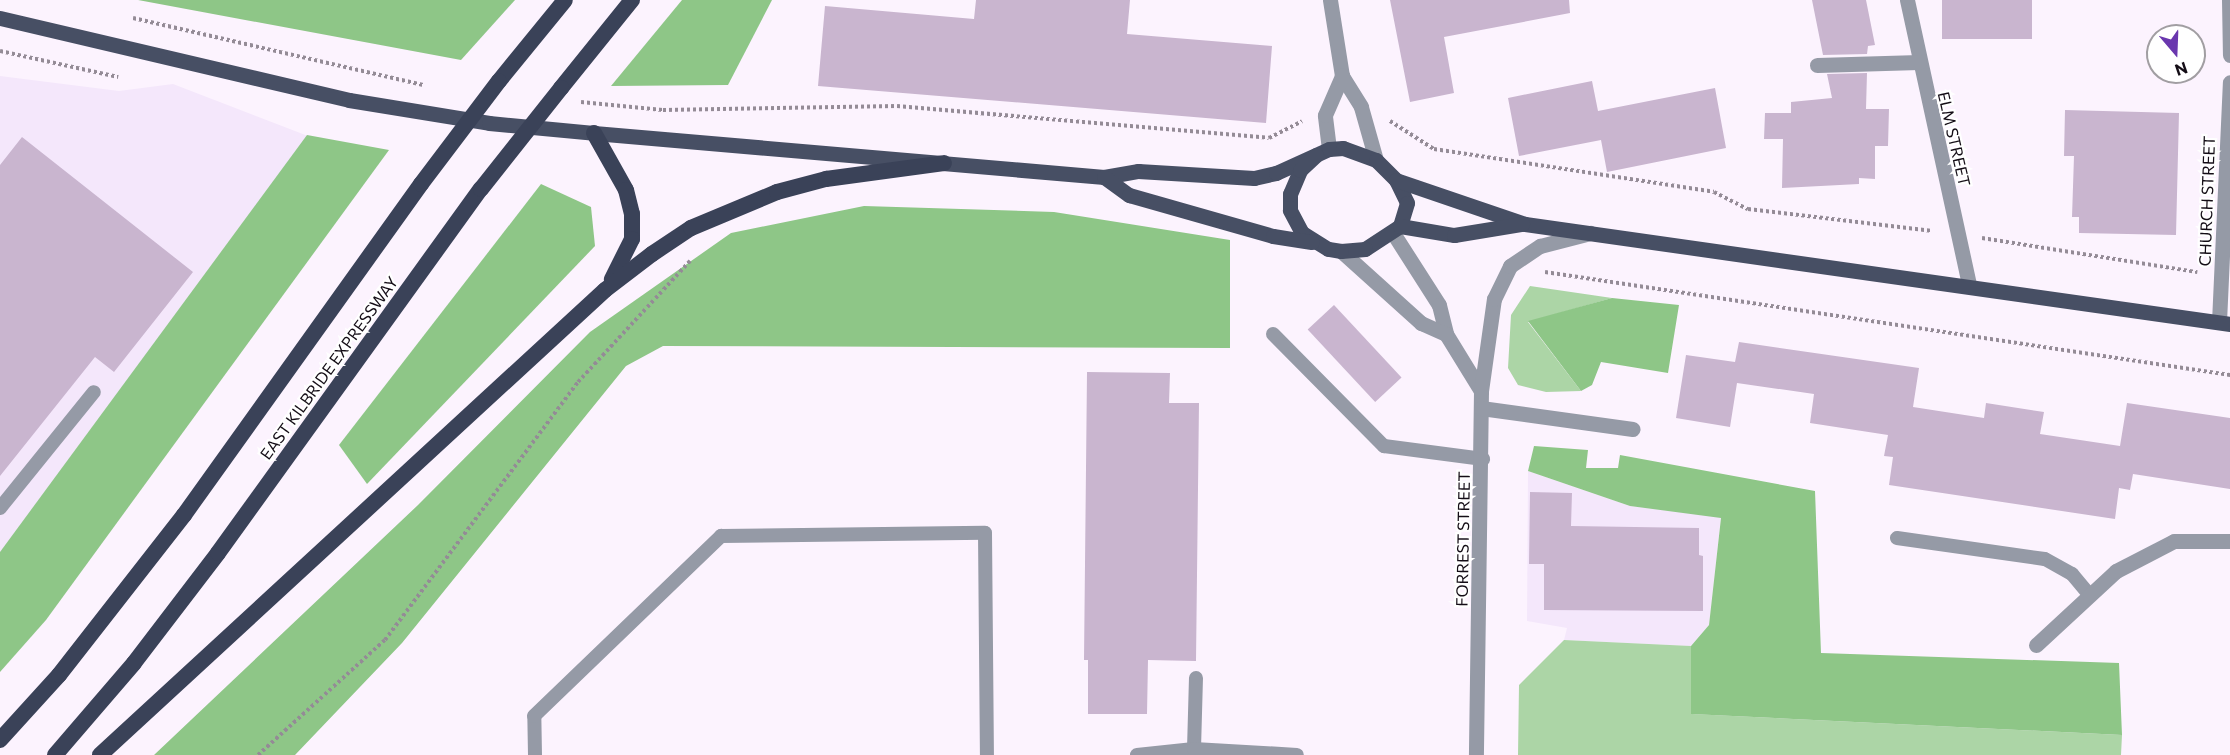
<!DOCTYPE html>
<style>
body{margin:0}
#map{position:relative;width:2230px;height:755px;overflow:hidden;background:#fcf3fe;font-family:Commissioner,sans-serif}
div>[style]{position:absolute}
.commercial>*{inset:0;background:#f4e7fb}
.green>*{inset:0;background:#acd5a6}
.forest>*{inset:0;background:#8ec687}
.building>*{inset:0;background:#c9b5cf;transform-origin:0 0}
.path>*{height:4px;margin-top:-2px;transform-origin:0;background:repeating-linear-gradient(90deg,#948b96 0 3px,transparent 0 6px)}
.service>*{height:14px;margin:-7px;padding:0 7px;transform-origin:7px;border-radius:7px;background:#959aa6}
.minor>*{height:15px;margin:-7.5px;padding:0 7.5px;transform-origin:7.5px;border-radius:7.5px;background:#959aa6}
.tertiary>*{height:15px;margin:-7.5px;padding:0 7.5px;transform-origin:7.5px;border-radius:7.5px;background:#959aa6}
.primary>*{height:15px;margin:-7.5px;padding:0 7.5px;transform-origin:7.5px;border-radius:7.5px;background:#474f64}
.trunk>*{height:16px;margin:-8px;padding:0 8px;transform-origin:8px;border-radius:8px;background:#3a4258}
.trunk-bridge>*{height:16px;margin:-8px;padding:0 8px;transform-origin:8px;border-radius:8px;background:#3a4258}
span{translate:-50% -50%;white-space:nowrap;text-align:center;line-height:1.15;-webkit-text-stroke:4.5px #fff;paint-order:stroke}
.street-label{font-size:16px;color:#140d16}
.north{position:absolute;left:2146px;top:24px;width:60px;height:60px;box-sizing:border-box;background:#fff;border:2px solid #a19ea2;border-radius:50%;rotate:161deg;font-size:16px;font-weight:700;line-height:24px;text-align:center;color:#140d16}
.north::after{content:'';display:block;margin:auto;width:21px;height:27px;background:#6a37ae;clip-path:polygon(50% 0,100% 100%,50% 72%,0 100%)}
</style>
<div id="map">
<div class="commercial">
<div style="clip-path:polygon(0 76px,119px 91px,173px 84px,308px 136px,0 553px)"></div>
<div style="clip-path:polygon(1528px 471px,1630px 506px,1721px 517px,1709px 625px,1691px 646px,1564px 640px,1567px 628px,1527px 621px)"></div>
</div>
<div class="green">
<div style="clip-path:polygon(1530px 286px,1612px 298px,1528px 322px,1581px 391px,1546px 392px,1518px 385px,1508px 368px,1511px 315px)"></div>
<div style="clip-path:polygon(1564px 640px,1691px 646px,1692px 714px,2122px 735px,2121px 755px,1518px 755px,1519px 685px)"></div>
</div>
<div class="forest">
<div style="clip-path:polygon(138px 0,515px 0,461px 60px)"></div>
<div style="clip-path:polygon(682px 0,772px 0,728px 85px,611px 86px)"></div>
<div style="clip-path:polygon(307px 135px,389px 150px,46px 620px,0 672px,0 552px)"></div>
<div style="clip-path:polygon(541px 184px,591px 207px,595px 246px,367px 484px,339px 445px)"></div>
<div style="clip-path:polygon(864px 206px,1054px 212px,1230px 240px,1230px 348px,663px 346px,626px 366px,402px 643px,295px 755px,154px 755px,418px 505px,590px 332px,731px 233px)"></div>
<div style="clip-path:polygon(1612px 298px,1679px 305px,1668px 373px,1601px 362px,1592px 385px,1581px 391px,1528px 321px)"></div>
<div style="clip-path:polygon(1534px 446px,1588px 450px,1586px 468px,1618px 468px,1620px 455px,1815px 491px,1821px 653px,2119px 663px,2122px 735px,1691px 714px,1691px 646px,1709px 625px,1721px 518px,1630px 506px,1528px 471px)"></div>
</div>
<div class="building">
<div style="clip-path:polygon(976px 0,1130px 0,1127px 34px,1272px 46px,1266px 123px,818px 86px,825px 6px,974px 19px)"></div>
<div style="clip-path:polygon(1390px 0,1569px 0,1570px 13px,1444px 37px,1454px 93px,1410px 102px)"></div>
<div style="clip-path:polygon(1812px 0,1866px 0,1875px 45px,1868px 46px,1867px 54px,1823px 55px)"></div>
<div style="left:1942px;top:0;width:90px;height:39px"></div>
<div style="clip-path:polygon(1867px 73px,1866px 109px,1889px 109px,1888px 146px,1875px 146px,1875px 179px,1859px 178px,1859px 184px,1782px 188px,1783px 139px,1764px 139px,1765px 113px,1791px 113px,1791px 102px,1832px 98px,1827px 74px)"></div>
<div style="clip-path:polygon(1592px 81px,1598px 111px,1715px 88px,1726px 148px,1607px 172px,1601px 140px,1519px 156px,1508px 98px)"></div>
<div style="clip-path:polygon(2065px 110px,2179px 113px,2176px 235px,2079px 233px,2079px 217px,2072px 217px,2074px 156px,2064px 156px)"></div>
<div style="clip-path:polygon(22px 137px,193px 272px,114px 372px,95px 357px,0 476px,0 165px)"></div>
<div style="left:1334px;top:305px;width:99px;height:36px;rotate:47deg"></div>
<div style="clip-path:polygon(1739px 342px,1919px 368px,1913px 407px,1984px 418px,1986px 403px,2044px 412px,2040px 434px,2120px 446px,2127px 403px,2230px 418px,2230px 489px,2133px 474px,2130px 490px,2119px 488px,2115px 519px,1889px 485px,1893px 457px,1884px 456px,1888px 435px,1810px 423px,1814px 394px,1737px 383px,1730px 427px,1676px 418px,1686px 355px,1735px 362px)"></div>
<div style="clip-path:polygon(1087px 372px,1170px 373px,1169px 403px,1199px 403px,1196px 661px,1148px 660px,1147px 714px,1088px 714px,1088px 660px,1084px 660px)"></div>
<div style="clip-path:polygon(1530px 492px,1572px 493px,1571px 526px,1699px 528px,1699px 555px,1703px 556px,1703px 611px,1544px 610px,1544px 564px,1529px 564px)"></div>
</div>
<div class="path">
<div style="left:133px;top:18px;width:299px;rotate:13deg"></div>
<div style="left:0;top:51px;width:121px;rotate:12.4deg"></div>
<div style="left:581px;top:102px;width:82px;rotate:5.6deg"></div>
<div style="left:663px;top:110px;width:234px;rotate:-1deg"></div>
<div style="left:897px;top:106px;width:373px;rotate:4.9deg"></div>
<div style="left:1269px;top:138px;width:37px;rotate:-27deg"></div>
<div style="left:1390px;top:121px;width:52px;rotate:32.5deg"></div>
<div style="left:1434px;top:149px;width:283px;rotate:8.7deg"></div>
<div style="left:1714px;top:192px;width:38px;rotate:27deg"></div>
<div style="left:1748px;top:209px;width:186px;rotate:6.8deg"></div>
<div style="left:1982px;top:238px;width:218px;rotate:9deg"></div>
<div style="left:1545px;top:272px;width:693px;rotate:8.55deg"></div>
<div style="left:258px;top:755px;width:171px;rotate:-42.2deg"></div>
<div style="left:385px;top:640px;width:322px;rotate:-53.2deg"></div>
<div style="left:578px;top:382px;width:165px;rotate:-47.2deg"></div>
</div>
<div class="service">
<div style="left:1273px;top:334px;width:158px;rotate:45.3deg"></div>
<div style="left:1384px;top:446px;width:100px;rotate:7.5deg"></div>
<div style="left:0;top:508px;width:149px;rotate:-51deg"></div>
<div style="left:1897px;top:538px;width:149px;rotate:8.1deg"></div>
<div style="left:2045px;top:559px;width:31px;rotate:29deg"></div>
<div style="left:2072px;top:574px;width:26px;rotate:50deg"></div>
<div style="left:1194px;top:749px;width:71px;rotate:-88.4deg"></div>
<div style="left:535px;top:755px;width:39px;rotate:-91deg"></div>
<div style="left:534px;top:716px;width:260px;rotate:-43.9deg"></div>
<div style="left:721px;top:536px;width:264px;rotate:-0.7deg"></div>
<div style="left:985px;top:533px;width:222px;rotate:89.5deg"></div>
<div style="left:1137px;top:755px;width:57px;rotate:-6deg"></div>
<div style="left:1194px;top:749px;width:103px;rotate:3.3deg"></div>
</div>
<div class="minor">
<div style="left:1907px;top:0;width:292px;rotate:77.7deg"></div>
<div style="left:2229px;top:0;width:55px;rotate:89deg"></div>
<div style="left:1817px;top:65px;width:102px;rotate:-1.7deg"></div>
<div style="left:1393px;top:233px;width:85px;rotate:57.4deg"></div>
<div style="left:1439px;top:305px;width:30px;rotate:76deg"></div>
<div style="left:1446px;top:334px;width:67px;rotate:58.4deg"></div>
<div style="left:1481px;top:391px;width:364px;rotate:90.8deg"></div>
<div style="left:1341px;top:251px;width:108px;rotate:42deg"></div>
<div style="left:1421px;top:323px;width:27px;rotate:24deg"></div>
<div style="left:2219px;top:322px;width:240px;rotate:-87.4deg"></div>
<div style="left:1481px;top:391px;width:93px;rotate:-82deg"></div>
<div style="left:1494px;top:299px;width:37px;rotate:-64deg"></div>
<div style="left:1510px;top:266px;width:36px;rotate:-34deg"></div>
<div style="left:1540px;top:246px;width:52px;rotate:-14.6deg"></div>
<div style="left:1481px;top:408px;width:153px;rotate:7.9deg"></div>
<div style="left:2036px;top:645px;width:109px;rotate:-42.8deg"></div>
<div style="left:2116px;top:571px;width:65px;rotate:-27.3deg"></div>
<div style="left:2174px;top:541px;width:56px"></div>
</div>
<div class="tertiary">
<div style="left:1330px;top:0;width:77px;rotate:81deg"></div>
<div style="left:1342px;top:76px;width:36px;rotate:58deg"></div>
<div style="left:1361px;top:107px;width:55px;rotate:74.2deg"></div>
<div style="left:1329px;top:149px;width:34px;rotate:-97deg"></div>
<div style="left:1325px;top:115px;width:43px;rotate:-66.4deg"></div>
</div>
<div class="primary">
<div style="left:0;top:18px;width:359px;rotate:13.2deg"></div>
<div style="left:349px;top:100px;width:142px;rotate:9.3deg"></div>
<div style="left:489px;top:123px;width:105px;rotate:5.4deg"></div>
<div style="left:594px;top:133px;width:512px;rotate:4.93deg"></div>
<div style="left:1104px;top:177px;width:35px;rotate:-10deg"></div>
<div style="left:1138px;top:171px;width:116px;rotate:3.5deg"></div>
<div style="left:1254px;top:178px;width:23px;rotate:-13deg"></div>
<div style="left:1276px;top:173px;width:58px;rotate:-24.4deg"></div>
<div style="left:1329px;top:149px;width:14px;rotate:-4deg"></div>
<div style="left:1343px;top:148px;width:35px;rotate:20deg"></div>
<div style="left:1376px;top:160px;width:28px;rotate:45deg"></div>
<div style="left:1396px;top:180px;width:25px;rotate:64deg"></div>
<div style="left:1407px;top:203px;width:24px;rotate:107deg"></div>
<div style="left:1400px;top:226px;width:42px;rotate:146.7deg"></div>
<div style="left:1365px;top:249px;width:24px;rotate:175deg"></div>
<div style="left:1341px;top:251px;width:13px;rotate:-171deg"></div>
<div style="left:1328px;top:249px;width:31px;rotate:-148deg"></div>
<div style="left:1302px;top:233px;width:26px;rotate:-118deg"></div>
<div style="left:1290px;top:210px;width:16px;rotate:-90deg"></div>
<div style="left:1290px;top:194px;width:26px;rotate:-67deg"></div>
<div style="left:1300px;top:170px;width:22px;rotate:-43deg"></div>
<div style="left:1104px;top:177px;width:31px;rotate:36deg"></div>
<div style="left:1129px;top:195px;width:150px;rotate:15.9deg"></div>
<div style="left:1273px;top:236px;width:39px;rotate:9deg"></div>
<div style="left:1396px;top:180px;width:136px;rotate:18.8deg"></div>
<div style="left:1525px;top:224px;width:712px;rotate:8.07deg"></div>
<div style="left:1400px;top:226px;width:55px;rotate:9.5deg"></div>
<div style="left:1454px;top:235px;width:69px;rotate:-9.2deg"></div>
</div>
<div class="trunk">
<div style="left:499px;top:81px;width:104px;rotate:-50.8deg"></div>
<div style="left:561px;top:88px;width:113px;rotate:-51.1deg"></div>
<div style="left:594px;top:133px;width:65px;rotate:60.7deg"></div>
<div style="left:626px;top:190px;width:25px;rotate:76deg"></div>
<div style="left:632px;top:214px;width:25px;rotate:90deg"></div>
<div style="left:632px;top:239px;width:45px;rotate:116.6deg"></div>
<div style="left:0;top:740px;width:88px;rotate:-47.8deg"></div>
<div style="left:59px;top:675px;width:203px;rotate:-52deg"></div>
<div style="left:184px;top:515px;width:407px;rotate:-54.4deg"></div>
<div style="left:55px;top:755px;width:121px;rotate:-49.3deg"></div>
<div style="left:134px;top:663px;width:138px;rotate:-52.6deg"></div>
<div style="left:218px;top:553px;width:449px;rotate:-54.2deg"></div>
<div style="left:100px;top:755px;width:686px;rotate:-42.64deg"></div>
<div style="left:605px;top:290px;width:59px;rotate:-37.5deg"></div>
<div style="left:652px;top:254px;width:47px;rotate:-33.7deg"></div>
<div style="left:691px;top:228px;width:93px;rotate:-22.7deg"></div>
<div style="left:777px;top:192px;width:51px;rotate:-14.9deg"></div>
<div style="left:826px;top:179px;width:119px;rotate:-7.7deg"></div>
</div>
<div class="trunk-bridge">
<div style="left:421px;top:184px;width:129px;rotate:-52.9deg"></div>
<div style="left:481px;top:189px;width:129px;rotate:-51.6deg"></div>
</div>
<div class="street-label">
<span style="left:1954px;top:139px;rotate:77deg">ELM STREET</span>
<span style="left:2207px;top:201px;rotate:-88deg">CHURCH STREET</span>
<span style="left:329px;top:368px;rotate:-54deg">EAST KILBRIDE EXPRESSWAY</span>
<span style="left:1463px;top:539px;rotate:-89deg">FORREST STREET</span>
</div>
<div class="north">N</div>
</div>
